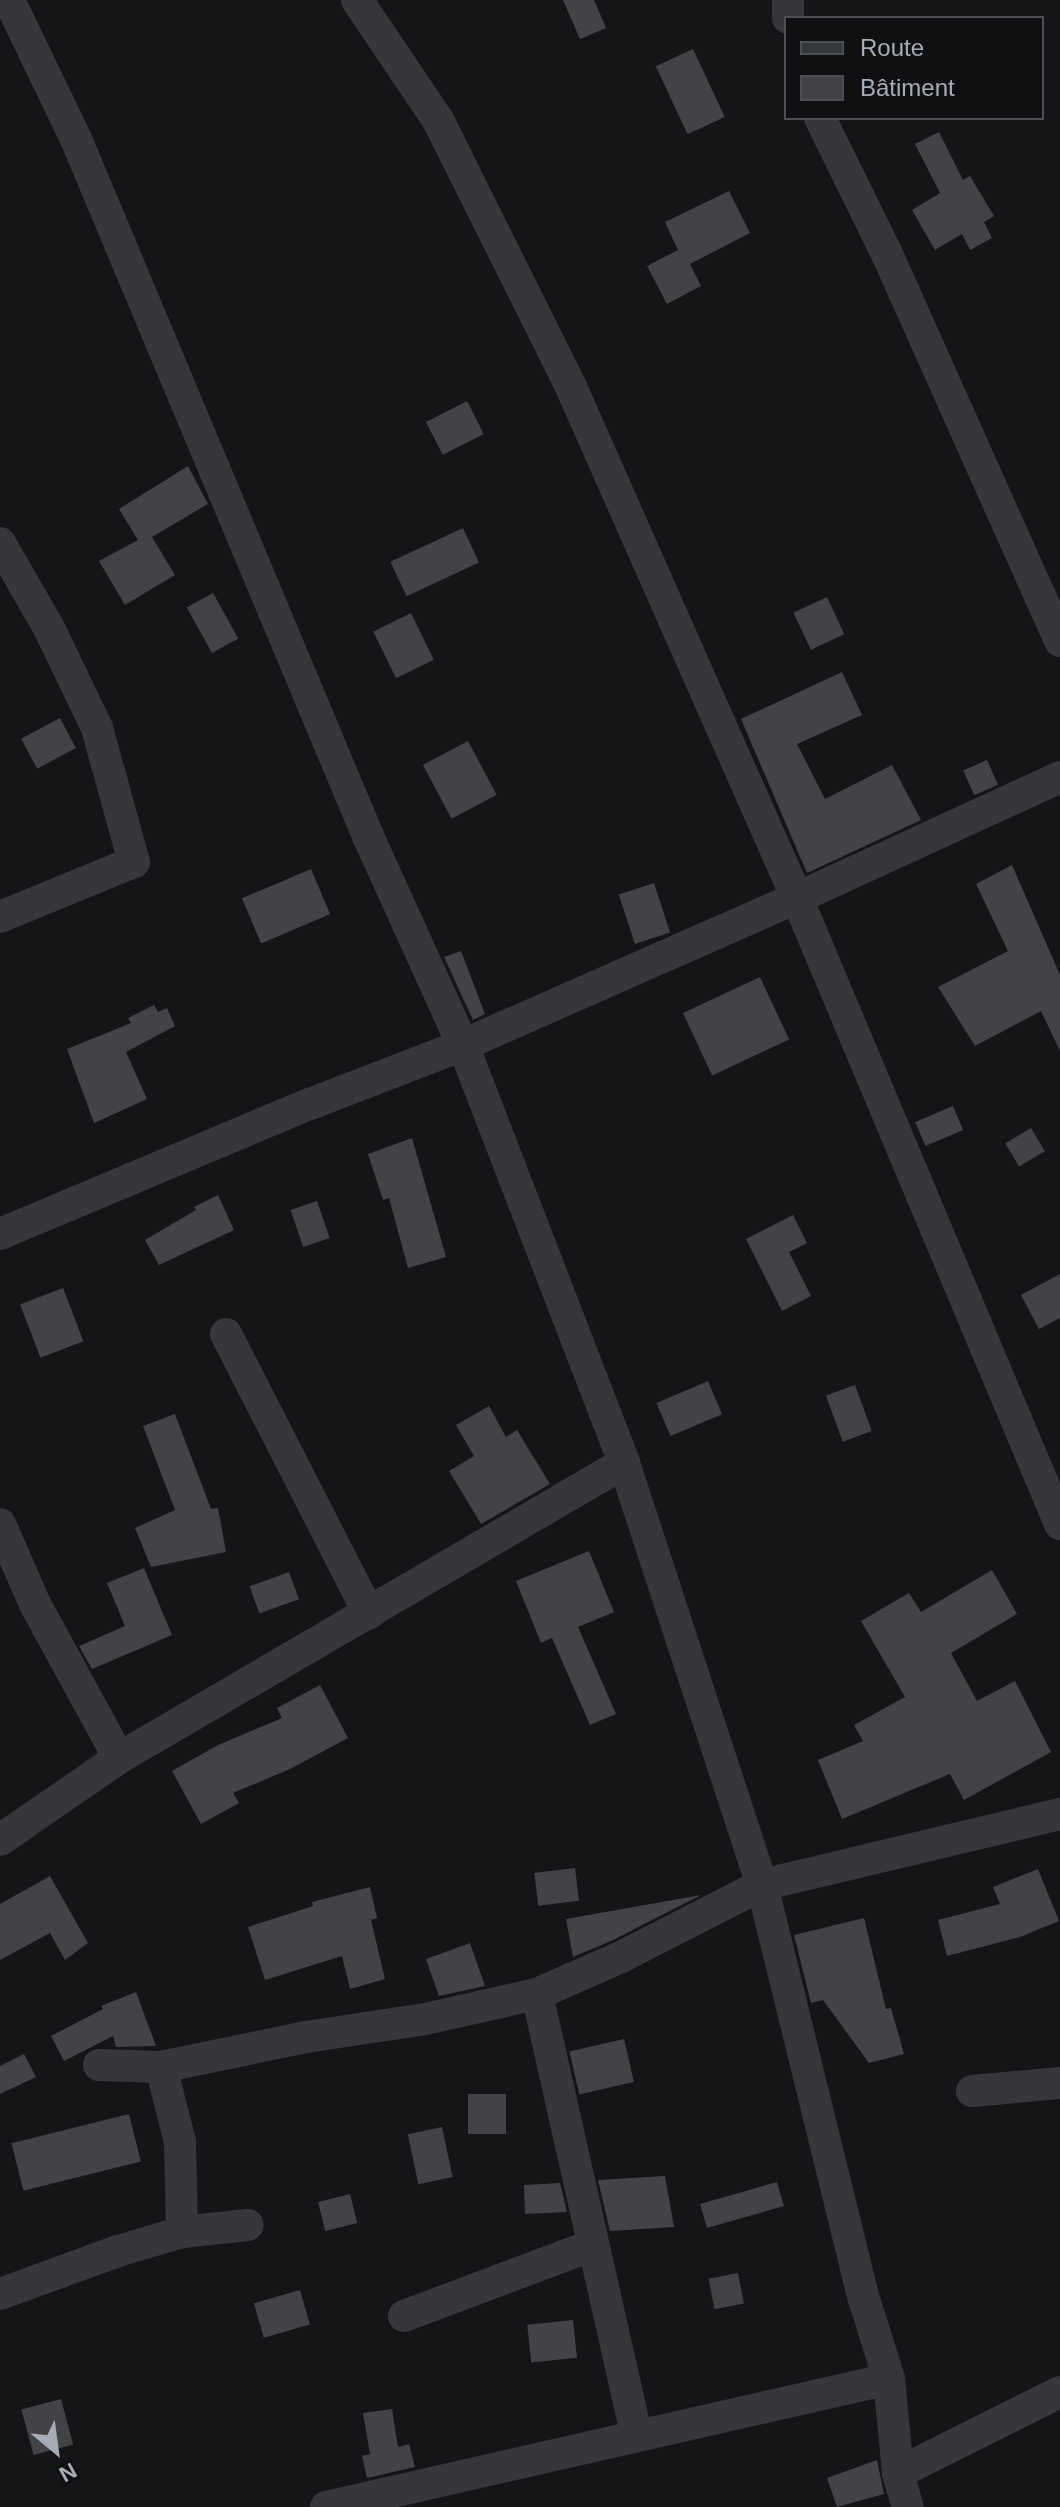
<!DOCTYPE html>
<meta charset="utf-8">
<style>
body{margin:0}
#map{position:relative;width:1060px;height:2507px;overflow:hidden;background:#151517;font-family:Arial,sans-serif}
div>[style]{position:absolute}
.building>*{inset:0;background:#414347;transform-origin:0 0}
.street>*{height:32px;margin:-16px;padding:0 16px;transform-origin:16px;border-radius:16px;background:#36373c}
span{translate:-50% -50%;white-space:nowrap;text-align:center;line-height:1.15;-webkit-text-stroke:8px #101012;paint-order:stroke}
.legend{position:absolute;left:784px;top:16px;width:260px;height:104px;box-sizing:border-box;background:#101012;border:2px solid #4c4f54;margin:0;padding:10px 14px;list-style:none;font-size:24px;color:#a7adb7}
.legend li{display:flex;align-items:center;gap:16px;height:40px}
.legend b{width:40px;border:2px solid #4c4f54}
.north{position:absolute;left:16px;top:2411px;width:80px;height:80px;-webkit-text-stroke:6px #101012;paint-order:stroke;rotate:151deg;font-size:22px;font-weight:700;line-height:32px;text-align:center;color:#a7adb7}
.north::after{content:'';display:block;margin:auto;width:28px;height:36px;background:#a7adb7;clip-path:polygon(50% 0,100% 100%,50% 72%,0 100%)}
</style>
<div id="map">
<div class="building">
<div style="clip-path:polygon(563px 0,594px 0,606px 28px,580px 39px)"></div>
<div style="left:693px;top:49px;width:75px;height:41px;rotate:65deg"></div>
<div style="clip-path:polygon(939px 132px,963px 180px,970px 176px,994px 216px,984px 222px,992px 238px,970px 250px,962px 234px,935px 250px,912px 210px,940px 193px,915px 144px)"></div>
<div style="clip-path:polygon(729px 191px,750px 233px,690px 264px,701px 286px,667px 304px,647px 266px,678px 250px,665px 222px)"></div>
<div style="left:467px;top:401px;width:37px;height:46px;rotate:63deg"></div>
<div style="clip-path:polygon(188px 466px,208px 504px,152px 537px,175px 575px,125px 605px,99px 561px,138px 540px,119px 509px)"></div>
<div style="left:463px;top:528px;width:38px;height:80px;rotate:65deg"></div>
<div style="left:213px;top:593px;width:52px;height:30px;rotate:61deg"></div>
<div style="left:827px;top:597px;width:41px;height:37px;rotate:65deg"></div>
<div style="left:411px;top:613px;width:52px;height:42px;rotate:64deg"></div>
<div style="clip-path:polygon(842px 672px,862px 715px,797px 744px,825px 799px,892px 765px,921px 820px,807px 873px,741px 719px)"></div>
<div style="left:60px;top:718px;width:34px;height:44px;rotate:62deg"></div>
<div style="left:468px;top:741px;width:61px;height:51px;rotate:62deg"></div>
<div style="left:987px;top:760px;width:27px;height:26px;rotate:66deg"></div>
<div style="clip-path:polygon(1012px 865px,1060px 975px,1060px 1051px,1041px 1011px,975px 1046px,938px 987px,1008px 951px,976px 884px)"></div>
<div style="left:311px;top:869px;width:49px;height:75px;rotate:67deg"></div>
<div style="left:654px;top:883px;width:52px;height:37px;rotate:72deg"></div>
<div style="clip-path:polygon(461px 951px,485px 1014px,473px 1020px,444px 957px)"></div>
<div style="left:760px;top:977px;width:69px;height:85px;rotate:65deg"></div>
<div style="clip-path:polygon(154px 1005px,158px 1012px,167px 1008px,175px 1026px,126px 1052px,147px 1099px,94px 1123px,67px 1049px,131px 1023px,128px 1018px)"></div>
<div style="left:953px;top:1106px;width:26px;height:41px;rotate:67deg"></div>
<div style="left:1031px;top:1128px;width:27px;height:30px;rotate:59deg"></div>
<div style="clip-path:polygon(412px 1138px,446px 1257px,408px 1268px,389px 1198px,383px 1200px,368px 1154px)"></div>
<div style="clip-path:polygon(218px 1195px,234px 1230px,159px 1265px,145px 1240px,196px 1210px,194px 1207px)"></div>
<div style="left:317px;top:1201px;width:39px;height:28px;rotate:71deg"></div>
<div style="clip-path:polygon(793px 1215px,807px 1243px,789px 1252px,811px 1296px,782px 1311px,746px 1239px)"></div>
<div style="clip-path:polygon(1060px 1274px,1060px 1318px,1039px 1329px,1021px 1295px)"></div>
<div style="left:63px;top:1288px;width:57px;height:46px;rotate:69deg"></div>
<div style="left:708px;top:1381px;width:36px;height:56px;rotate:67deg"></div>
<div style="left:855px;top:1385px;width:49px;height:31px;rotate:70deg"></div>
<div style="clip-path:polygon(489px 1406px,506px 1437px,517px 1430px,550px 1484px,481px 1524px,449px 1471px,474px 1456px,456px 1425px)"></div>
<div style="clip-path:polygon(175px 1414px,211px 1509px,218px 1508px,226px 1552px,151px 1567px,135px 1528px,175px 1510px,143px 1426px)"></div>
<div style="clip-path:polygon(589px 1551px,614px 1612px,578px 1627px,616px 1714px,590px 1725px,552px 1638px,541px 1643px,516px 1581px)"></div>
<div style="clip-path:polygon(144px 1568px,172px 1635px,92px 1669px,79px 1646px,125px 1626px,107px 1583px)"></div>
<div style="clip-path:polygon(992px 1570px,1017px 1614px,951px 1653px,977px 1701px,1015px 1681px,1051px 1752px,964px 1800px,950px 1774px,842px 1819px,818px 1760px,863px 1741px,854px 1725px,905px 1697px,861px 1621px,909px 1593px,921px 1612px)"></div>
<div style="left:289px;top:1572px;width:29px;height:42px;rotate:70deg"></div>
<div style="clip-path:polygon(320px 1685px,348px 1738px,290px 1769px,233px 1793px,239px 1803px,201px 1824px,172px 1771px,218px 1745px,282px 1718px,277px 1708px)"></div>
<div style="left:575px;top:1868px;width:33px;height:41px;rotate:83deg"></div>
<div style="clip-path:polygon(1038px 1869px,1059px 1921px,1020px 1937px,947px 1956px,938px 1920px,1000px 1904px,993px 1887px)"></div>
<div style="clip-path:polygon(50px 1876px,88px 1943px,65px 1960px,50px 1933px,0 1960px,0 1904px)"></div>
<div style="clip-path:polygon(370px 1887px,377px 1918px,371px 1920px,385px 1979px,350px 1989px,342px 1956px,265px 1980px,248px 1927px,313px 1906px,312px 1902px)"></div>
<div style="clip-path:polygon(701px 1895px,613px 1940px,573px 1957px,566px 1919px)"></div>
<div style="clip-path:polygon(864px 1918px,886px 2009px,891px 2008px,904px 2054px,869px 2063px,823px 2000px,811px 2003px,794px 1935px)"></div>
<div style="clip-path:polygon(470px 1943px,485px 1986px,439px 1996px,426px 1959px)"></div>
<div style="clip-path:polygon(136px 1992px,156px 2046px,116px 2047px,113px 2036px,64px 2061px,51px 2036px,103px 2009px,101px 2006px)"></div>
<div style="left:624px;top:2039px;width:44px;height:56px;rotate:77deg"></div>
<div style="clip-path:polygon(24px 2054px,36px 2077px,0 2094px,0 2066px)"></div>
<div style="left:468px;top:2094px;width:38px;height:40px"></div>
<div style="left:129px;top:2114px;width:49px;height:121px;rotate:76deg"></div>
<div style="left:442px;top:2127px;width:51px;height:35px;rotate:78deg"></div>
<div style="clip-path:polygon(665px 2176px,674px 2227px,610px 2231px,598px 2180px)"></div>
<div style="left:777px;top:2182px;width:25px;height:80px;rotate:74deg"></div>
<div style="clip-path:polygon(560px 2183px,567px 2212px,525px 2214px,524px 2185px)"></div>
<div style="left:350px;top:2194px;width:30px;height:33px;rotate:76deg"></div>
<div style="left:738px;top:2273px;width:31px;height:30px;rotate:79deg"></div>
<div style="left:300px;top:2290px;width:36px;height:48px;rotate:74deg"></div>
<div style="left:573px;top:2320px;width:38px;height:46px;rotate:84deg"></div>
<div style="left:61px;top:2399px;width:47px;height:41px;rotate:75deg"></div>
<div style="clip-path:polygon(392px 2409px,398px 2447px,409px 2444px,415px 2467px,367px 2478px,362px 2456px,370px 2454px,363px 2413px)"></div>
<div style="clip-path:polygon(877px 2460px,884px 2494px,837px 2507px,827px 2478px)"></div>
</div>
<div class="street">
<div style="left:9px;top:0;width:154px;rotate:64.3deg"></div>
<div style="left:76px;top:139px;width:756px;rotate:67.27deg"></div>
<div style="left:368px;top:836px;width:230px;rotate:65.6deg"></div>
<div style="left:463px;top:1045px;width:448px;rotate:68.9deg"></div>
<div style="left:624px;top:1463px;width:444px;rotate:71.9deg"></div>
<div style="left:762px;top:1885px;width:426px;rotate:76.2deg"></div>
<div style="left:864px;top:2299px;width:84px;rotate:72.6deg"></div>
<div style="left:889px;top:2379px;width:94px;rotate:84.5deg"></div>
<div style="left:898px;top:2473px;width:35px;rotate:74deg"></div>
<div style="left:357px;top:0;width:145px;rotate:56deg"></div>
<div style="left:438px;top:120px;width:298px;rotate:63.5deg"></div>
<div style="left:571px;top:387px;width:559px;rotate:66.14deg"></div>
<div style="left:797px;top:898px;width:679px;rotate:67.21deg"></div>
<div style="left:788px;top:18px;width:18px;rotate:-90deg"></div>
<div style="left:820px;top:118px;width:152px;rotate:63.8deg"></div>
<div style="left:887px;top:254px;width:424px;rotate:65.9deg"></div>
<div style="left:0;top:543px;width:96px;rotate:60deg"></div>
<div style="left:48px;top:626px;width:113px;rotate:64.3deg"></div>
<div style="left:97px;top:728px;width:139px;rotate:74.6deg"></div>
<div style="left:134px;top:862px;width:145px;rotate:157.7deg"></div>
<div style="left:0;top:1234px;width:336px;rotate:-22.8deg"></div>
<div style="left:310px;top:1104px;width:164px;rotate:-21.1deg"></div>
<div style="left:463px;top:1045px;width:365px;rotate:-23.8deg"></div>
<div style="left:797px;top:898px;width:289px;rotate:-24.7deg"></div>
<div style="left:226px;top:1334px;width:314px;rotate:62.9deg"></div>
<div style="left:0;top:1524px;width:87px;rotate:66.4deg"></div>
<div style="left:35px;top:1604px;width:175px;rotate:61.4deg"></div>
<div style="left:0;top:1840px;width:145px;rotate:-34.6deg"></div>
<div style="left:119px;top:1758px;width:585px;rotate:-30.29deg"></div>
<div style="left:537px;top:1994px;width:452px;rotate:77.3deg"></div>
<div style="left:99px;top:2065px;width:62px;rotate:1.8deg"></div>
<div style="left:161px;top:2067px;width:148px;rotate:-11.7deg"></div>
<div style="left:306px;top:2037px;width:120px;rotate:-8.6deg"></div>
<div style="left:425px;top:2019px;width:115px;rotate:-12.6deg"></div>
<div style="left:537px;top:1994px;width:92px;rotate:-23.8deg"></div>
<div style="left:621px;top:1957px;width:158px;rotate:-27.1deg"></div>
<div style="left:762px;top:1885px;width:306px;rotate:-13.4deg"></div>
<div style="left:161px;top:2067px;width:77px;rotate:75.8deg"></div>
<div style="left:180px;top:2142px;width:90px;rotate:88.7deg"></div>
<div style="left:972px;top:2091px;width:88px;rotate:-5.2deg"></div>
<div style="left:0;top:2294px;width:126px;rotate:-20deg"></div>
<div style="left:118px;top:2251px;width:67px;rotate:-16.5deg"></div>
<div style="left:182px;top:2232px;width:66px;rotate:-6.1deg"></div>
<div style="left:404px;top:2316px;width:202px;rotate:-20.6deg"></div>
<div style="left:898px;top:2473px;width:181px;rotate:-26.6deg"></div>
<div style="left:326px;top:2507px;width:577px;rotate:-12.81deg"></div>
</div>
<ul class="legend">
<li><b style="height:10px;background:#36373c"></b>Route</li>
<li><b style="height:22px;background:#414347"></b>Bâtiment</li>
</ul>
<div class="north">N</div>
</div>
